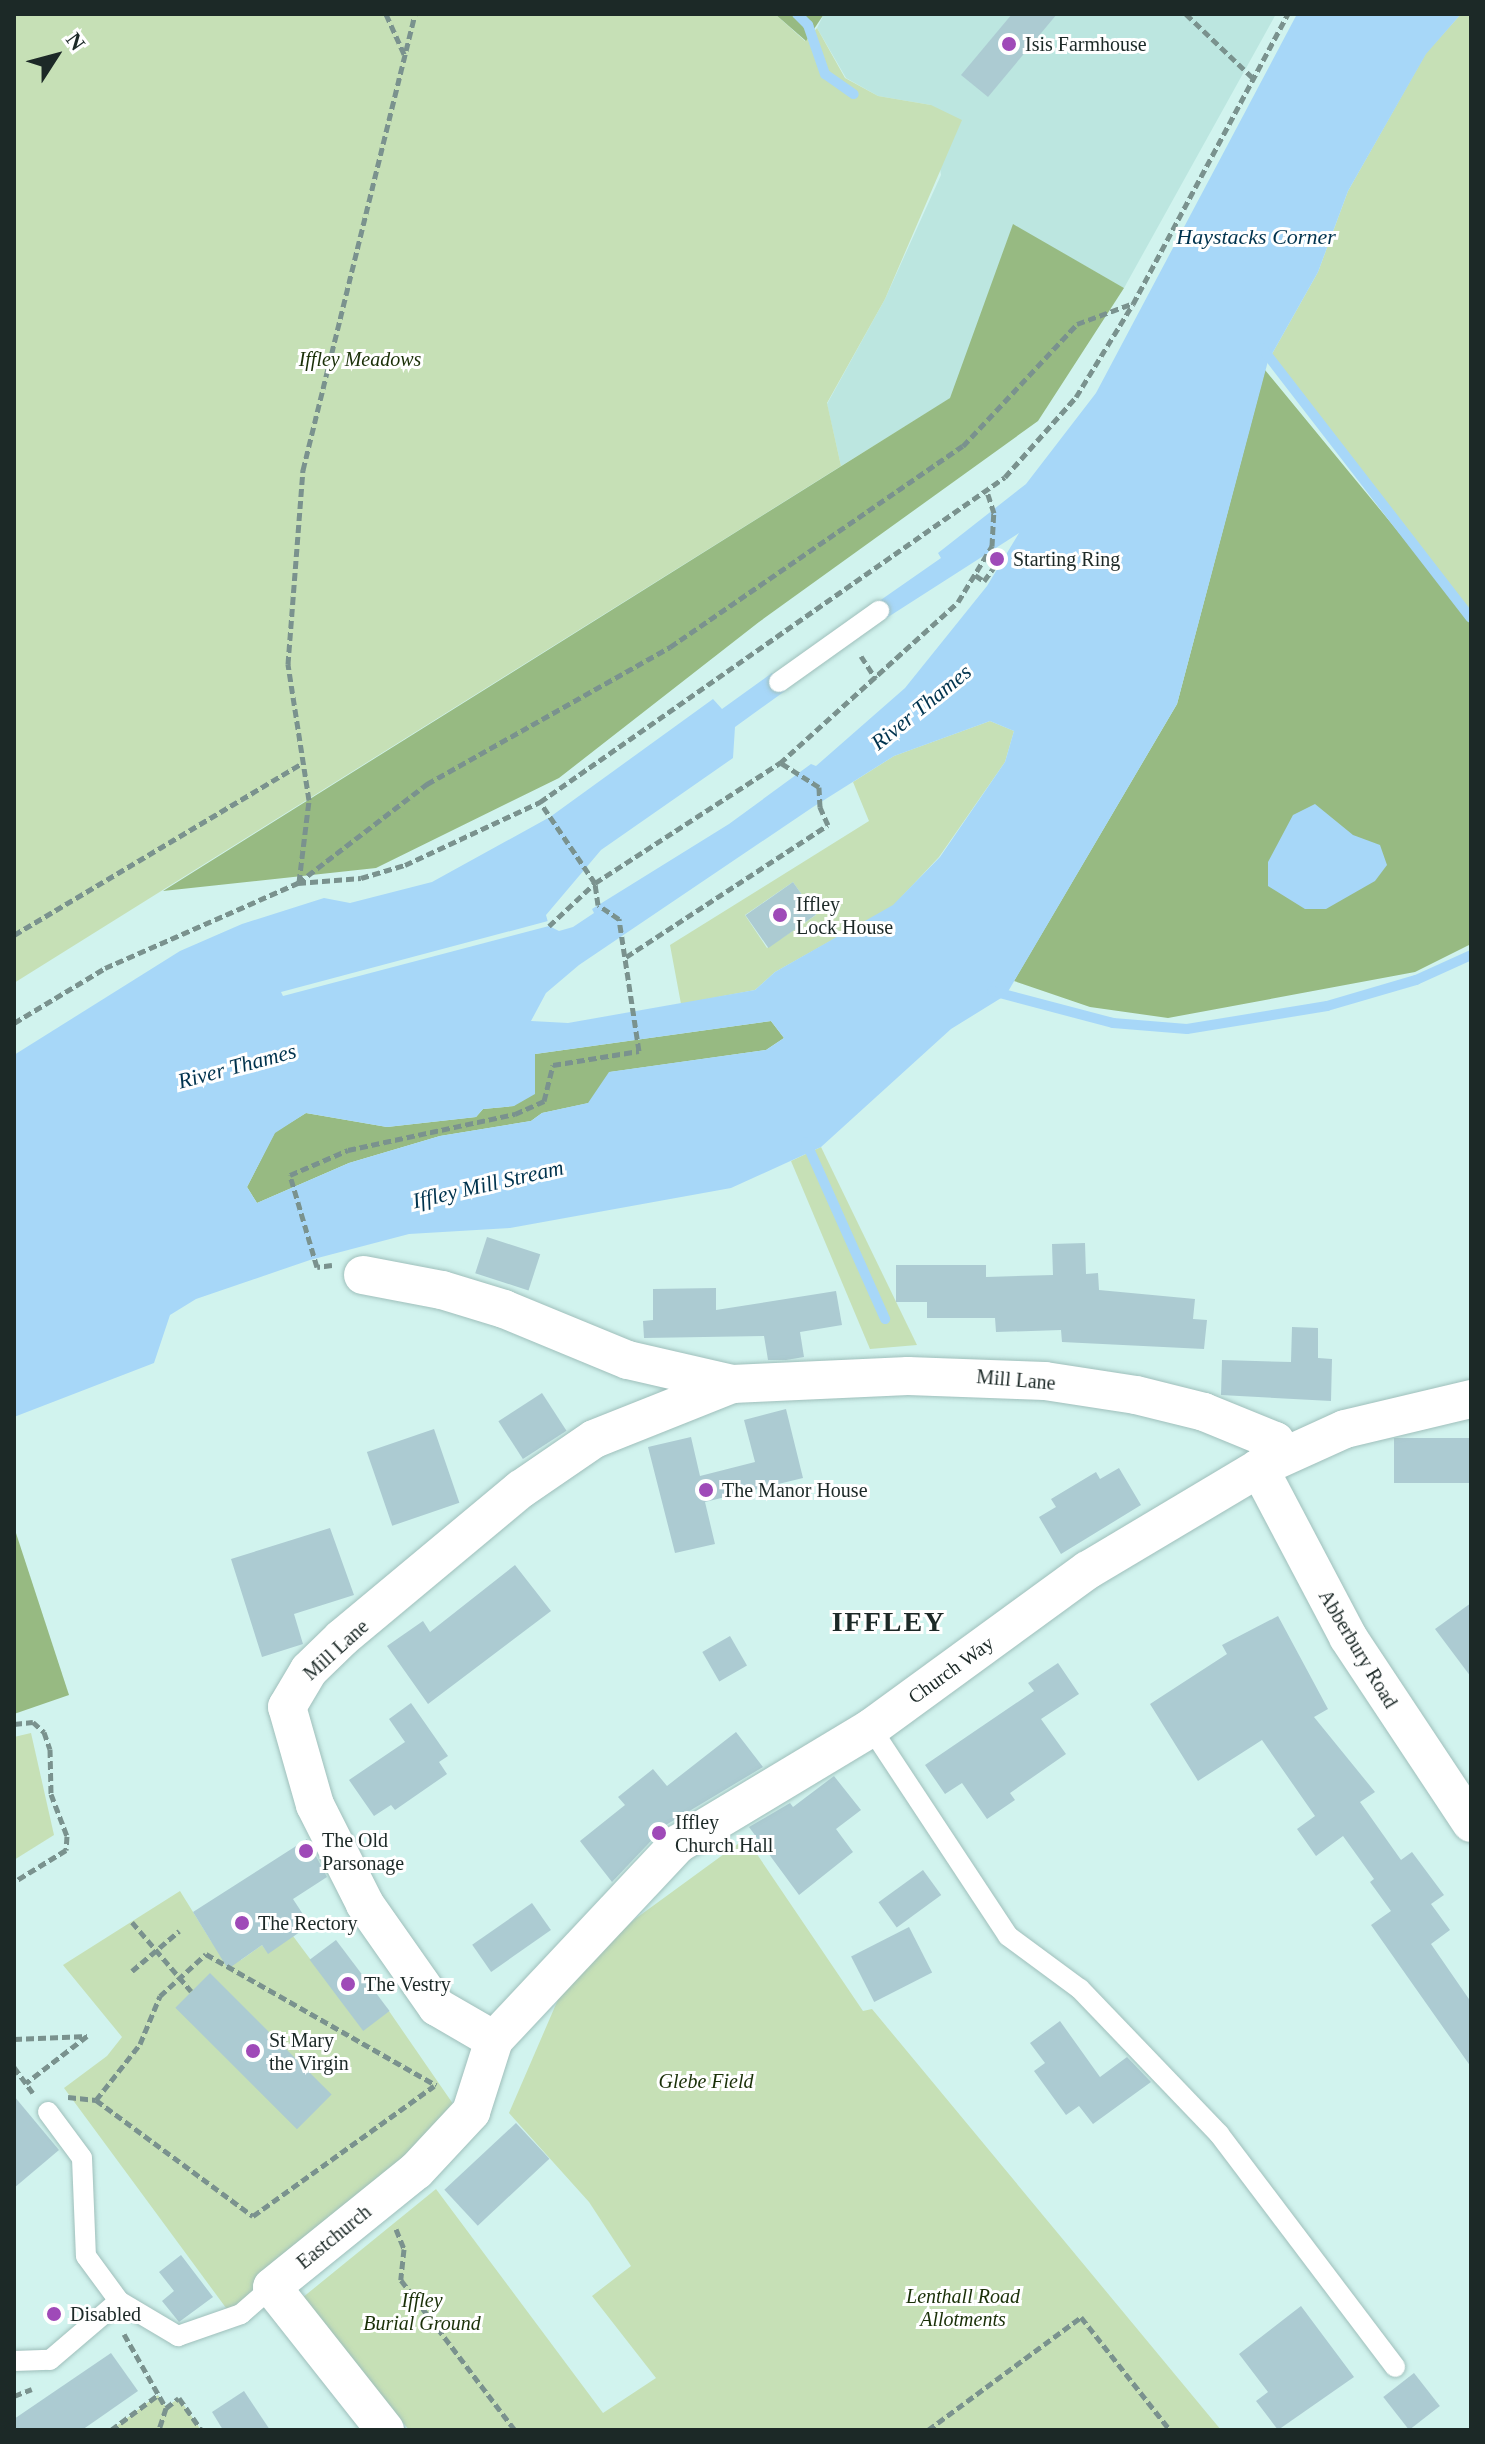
<!DOCTYPE html>
<style>
body{margin:0}
#map{position:relative;width:1485px;height:2444px;overflow:hidden;background:#d1f3ee;font-family:"Times New Roman",serif}
div>[style]{position:absolute}
.built>*{inset:0;background:#bce6e0}
.green>*{inset:0;background:#c6e0b6}
.forest>*{inset:0;background:#97ba82}
.water>*{inset:0;background:#a7d7f8}
.pier>*{inset:0;background:#d1f3ee}
.stream>*{height:10px;margin:-5px;padding:0 5px;transform-origin:5px;border-radius:5px;background:#a7d7f8}
.building>*{inset:0;background:#accbd2;transform-origin:0 0}
.path>*{height:5px;margin-top:-2.5px;transform-origin:0;background:repeating-linear-gradient(90deg,#7a928e 0 8px,transparent 0 12px)}
.roads{filter:drop-shadow(0 0 2px #9fbfbb) drop-shadow(0 0 2px #9fbfbb)}
.service>*{height:20px;margin:-10px;padding:0 10px;transform-origin:10px;border-radius:10px;background:#fff}
.minor>*{height:38px;margin:-19px;padding:0 19px;transform-origin:19px;border-radius:19px;background:#fff}
.dots>*{width:22px;height:22px;translate:-50% -50%;box-sizing:border-box;border:4px solid #fff;border-radius:50%}
span{translate:-50% -50%;white-space:nowrap;text-align:center;line-height:1.15;-webkit-text-stroke:6px #fff;paint-order:stroke}
.poi-label{font-size:20px;color:#1c2927}
.left{translate:0 -50%;text-align:left}
.park-label{font-size:20px;color:#1a3008;font-style:italic}
.street-label{font-size:20px;color:#1c2927}
.water-label{font-size:22px;color:#00334e;font-style:italic}
.district-label{font-size:28px;color:#1c2927;font-weight:700;letter-spacing:2px}
.frame{position:absolute;inset:0;border:16px solid #1c2927;pointer-events:none}
.north{position:absolute;left:16px;top:16px;width:80px;height:80px;-webkit-text-stroke:6px #fff;paint-order:stroke;rotate:54deg;font-size:22px;font-weight:700;line-height:32px;text-align:center;color:#1c2927}
.north::after{content:'';display:block;margin:auto;width:28px;height:36px;background:#1c2927;clip-path:polygon(50% 0,100% 100%,50% 72%,0 100%)}
</style>
<div id="map">
<div class="built">
<div style="clip-path:polygon(824px 14px,1276px 14px,1124px 288px,1013px 225px,951px 398px,841px 466px,827px 404px,885px 299px,941px 175px,931px 105px,878px 96px,846px 78px,817px 28px)"></div>
</div>
<div class="green">
<div style="clip-path:polygon(14px 14px,775px 14px,805px 41px,817px 28px,845px 78px,878px 96px,931px 105px,962px 120px,885px 299px,827px 403px,841px 466px,14px 983px)"></div>
<div style="clip-path:polygon(1461px 14px,1471px 14px,1471px 615px,1268px 361px,1318px 272px,1348px 191px,1426px 53px)"></div>
<div style="clip-path:polygon(evenodd,990px 721px,1014px 731px,1005px 762px,939px 857px,893px 906px,775px 972px,755px 990px,681px 1004px,670px 945px,869px 821px,853px 782px,894px 756px,990px 721px,793px 882px,816px 915px,767px 948px,745px 915px,793px 882px)"></div>
<div style="clip-path:polygon(821px 1147px,917px 1345px,870px 1349px,791px 1161px)"></div>
<div style="clip-path:polygon(31px 1733px,54px 1835px,14px 1860px,14px 1737px)"></div>
<div style="clip-path:polygon(746px 1838px,863px 2011px,872px 2009px,1221px 2430px,409px 2430px,302px 2298px,436px 2189px,603px 2413px,656px 2378px,592px 2296px,631px 2266px,589px 2202px,509px 2113px,566px 1981px,635px 1919px)"></div>
<div style="clip-path:polygon(180px 1891px,211px 1941px,241px 1960px,262px 1945px,268px 1953px,293px 1936px,363px 2030px,389px 2011px,460px 2114px,229px 2312px,64px 2088px,107px 2056px,122px 2037px,63px 1965px)"></div>
<div style="clip-path:polygon(158px 2395px,166px 2407px,179px 2398px,201px 2430px,111px 2430px)"></div>
</div>
<div class="forest">
<div style="clip-path:polygon(775px 14px,824px 14px,806px 41px)"></div>
<div style="clip-path:polygon(1013px 224px,1124px 288px,1038px 421px,759px 622px,559px 778px,376px 868px,163px 891px,950px 398px)"></div>
<div style="clip-path:polygon(1265px 370px,1471px 620px,1471px 944px,1415px 972px,1168px 1018px,1090px 1007px,1014px 981px,1177px 704px)"></div>
<div style="clip-path:polygon(771px 1021px,784px 1038px,766px 1050px,610px 1072px,589px 1103px,542px 1113px,531px 1121px,440px 1136px,349px 1163px,257px 1203px,247px 1187px,275px 1132px,306px 1113px,387px 1127px,476px 1117px,483px 1109px,514px 1106px,535px 1054px)"></div>
<div style="clip-path:polygon(14px 1527px,69px 1695px,14px 1714px)"></div>
</div>
<div class="water">
<div style="clip-path:polygon(evenodd,1297px 14px,1461px 14px,1426px 54px,1348px 191px,1318px 272px,1268px 361px,1177px 704px,1006px 995px,951px 1029px,821px 1147px,731px 1188px,510px 1228px,409px 1234px,310px 1260px,196px 1299px,170px 1315px,154px 1363px,14px 1417px,14px 1055px,180px 951px,242px 924px,324px 898px,350px 903px,432px 882px,550px 817px,713px 699px,722px 709px,772px 673px,785px 691px,735px 727px,733px 758px,601px 850px,546px 915px,549px 926px,559px 931px,573px 927px,594px 913px,592px 909px,729px 824px,811px 764px,816px 766px,905px 688px,987px 586px,1019px 533px,885px 619px,875px 604px,941px 558px,938px 553px,1026px 484px,1096px 393px,1297px 14px,990px 721px,1014px 731px,1005px 762px,940px 857px,893px 905px,775px 972px,755px 990px,568px 1023px,531px 1021px,546px 993px,579px 965px,813px 807px,894px 756px,990px 721px,1297px 14px,771px 1021px,784px 1038px,766px 1050px,609px 1072px,588px 1103px,542px 1113px,531px 1121px,440px 1136px,349px 1163px,257px 1203px,247px 1187px,275px 1133px,306px 1113px,387px 1127px,476px 1117px,483px 1109px,514px 1106px,535px 1094px,535px 1054px,771px 1021px)"></div>
<div style="clip-path:polygon(1315px 804px,1353px 835px,1380px 845px,1387px 865px,1375px 881px,1326px 909px,1305px 909px,1268px 886px,1268px 862px,1293px 815px)"></div>
</div>
<div class="pier">
<div style="clip-path:polygon(548px 921px,549px 926px,283px 996px,281px 992px)"></div>
</div>
<div class="stream">
<div style="left:797px;top:14px;width:16px;rotate:45deg"></div>
<div style="left:808px;top:25px;width:52px;rotate:70.9deg"></div>
<div style="left:825px;top:74px;width:35px;rotate:35deg"></div>
<div style="left:1262px;top:348px;width:341px;rotate:52.3deg"></div>
<div style="left:992px;top:991px;width:125px;rotate:14.8deg"></div>
<div style="left:1113px;top:1023px;width:74px;rotate:4.6deg"></div>
<div style="left:1187px;top:1029px;width:142px;rotate:-9.3deg"></div>
<div style="left:1327px;top:1006px;width:93px;rotate:-16.3deg"></div>
<div style="left:1416px;top:980px;width:60px;rotate:-24.4deg"></div>
<div style="left:806px;top:1142px;width:194px;rotate:65.9deg"></div>
</div>
<div class="building">
<div style="clip-path:polygon(1012px 14px,1057px 14px,988px 97px,961px 75px)"></div>
<div style="left:793px;top:882px;width:40px;height:58px;rotate:55deg"></div>
<div style="left:487px;top:1237px;width:56px;height:38px;rotate:18deg"></div>
<div style="clip-path:polygon(1085px 1243px,1086px 1274px,1098px 1273px,1099px 1290px,1195px 1299px,1193px 1319px,1207px 1320px,1204px 1349px,1062px 1342px,1061px 1330px,996px 1332px,995px 1318px,927px 1318px,927px 1302px,896px 1302px,896px 1265px,986px 1265px,986px 1277px,1053px 1275px,1052px 1244px)"></div>
<div style="clip-path:polygon(716px 1288px,716px 1310px,836px 1291px,842px 1325px,800px 1332px,804px 1357px,786px 1360px,768px 1360px,764px 1336px,644px 1338px,643px 1321px,653px 1320px,653px 1289px)"></div>
<div style="clip-path:polygon(1292px 1327px,1318px 1328px,1318px 1358px,1332px 1359px,1331px 1401px,1221px 1395px,1222px 1360px,1291px 1362px)"></div>
<div style="left:542px;top:1393px;width:45px;height:52px;rotate:57deg"></div>
<div style="clip-path:polygon(786px 1409px,803px 1478px,705px 1502px,715px 1544px,675px 1553px,648px 1447px,691px 1437px,700px 1476px,755px 1462px,744px 1420px)"></div>
<div style="left:434px;top:1429px;width:78px;height:71px;rotate:71deg"></div>
<div style="left:1471px;top:1438px;width:45px;height:77px;rotate:90deg"></div>
<div style="clip-path:polygon(1119px 1468px,1141px 1505px,1061px 1554px,1039px 1517px,1056px 1507px,1051px 1499px,1096px 1472px,1100px 1479px)"></div>
<div style="clip-path:polygon(330px 1528px,354px 1595px,294px 1614px,303px 1644px,262px 1657px,231px 1559px)"></div>
<div style="clip-path:polygon(515px 1565px,551px 1611px,428px 1704px,387px 1646px,423px 1621px,430px 1632px)"></div>
<div style="clip-path:polygon(1471px 1603px,1471px 1677px,1435px 1629px)"></div>
<div style="clip-path:polygon(1278px 1616px,1328px 1709px,1314px 1717px,1375px 1792px,1360px 1802px,1401px 1860px,1412px 1852px,1444px 1895px,1431px 1904px,1450px 1930px,1431px 1944px,1471px 2002px,1471px 2067px,1371px 1925px,1391px 1911px,1370px 1882px,1374px 1879px,1343px 1836px,1316px 1856px,1297px 1829px,1315px 1816px,1262px 1740px,1198px 1781px,1150px 1704px,1227px 1654px,1222px 1645px)"></div>
<div style="left:730px;top:1636px;width:34px;height:32px;rotate:60deg"></div>
<div style="clip-path:polygon(1058px 1663px,1079px 1694px,1041px 1719px,1066px 1754px,1010px 1793px,1015px 1800px,987px 1819px,962px 1783px,945px 1794px,925px 1765px,1034px 1691px,1028px 1683px)"></div>
<div style="clip-path:polygon(411px 1703px,448px 1756px,439px 1762px,447px 1774px,395px 1810px,391px 1805px,374px 1816px,349px 1780px,405px 1742px,389px 1719px)"></div>
<div style="clip-path:polygon(736px 1732px,763px 1767px,666px 1825px,612px 1882px,580px 1841px,625px 1805px,618px 1797px,653px 1769px,667px 1786px)"></div>
<div style="clip-path:polygon(834px 1776px,861px 1810px,836px 1829px,853px 1852px,799px 1895px,749px 1827px,790px 1803px,793px 1807px)"></div>
<div style="clip-path:polygon(307px 1839px,327px 1877px,293px 1899px,310px 1925px,268px 1954px,262px 1945px,228px 1969px,193px 1912px)"></div>
<div style="left:923px;top:1870px;width:31px;height:55px;rotate:54deg"></div>
<div style="left:532px;top:1903px;width:33px;height:73px;rotate:55deg"></div>
<div style="left:909px;top:1927px;width:51px;height:65px;rotate:63deg"></div>
<div style="left:336px;top:1940px;width:89px;height:33px;rotate:53deg"></div>
<div style="left:210px;top:1973px;width:172px;height:49px;rotate:45deg"></div>
<div style="clip-path:polygon(1060px 2021px,1100px 2077px,1127px 2057px,1151px 2082px,1093px 2124px,1079px 2106px,1066px 2115px,1034px 2071px,1045px 2063px,1030px 2043px)"></div>
<div style="clip-path:polygon(14px 2096px,59px 2150px,14px 2188px)"></div>
<div style="left:516px;top:2123px;width:49px;height:98px;rotate:47deg"></div>
<div style="clip-path:polygon(181px 2255px,213px 2297px,179px 2322px,162px 2301px,174px 2291px,159px 2272px)"></div>
<div style="clip-path:polygon(1301px 2306px,1354px 2377px,1278px 2430px,1256px 2401px,1268px 2392px,1239px 2354px)"></div>
<div style="clip-path:polygon(111px 2353px,138px 2391px,82px 2430px,14px 2430px,14px 2419px)"></div>
<div style="left:1414px;top:2373px;width:42px;height:39px;rotate:52deg"></div>
<div style="clip-path:polygon(244px 2391px,270px 2430px,223px 2430px,212px 2412px)"></div>
</div>
<div class="path">
<div style="left:386px;top:14px;width:46px;rotate:65.7deg"></div>
<div style="left:1186px;top:14px;width:93px;rotate:43.7deg"></div>
<div style="left:975px;top:575px;width:11px;rotate:34deg"></div>
<div style="left:984px;top:581px;width:36px;rotate:-54deg"></div>
<div style="left:861px;top:656px;width:27px;rotate:57deg"></div>
<div style="left:299px;top:882px;width:83px;rotate:-83deg"></div>
<div style="left:309px;top:800px;width:138px;rotate:-98.8deg"></div>
<div style="left:288px;top:664px;width:195px;rotate:-85.6deg"></div>
<div style="left:303px;top:470px;width:470px;rotate:-76.2deg"></div>
<div style="left:298px;top:883px;width:63px;rotate:-4.5deg"></div>
<div style="left:361px;top:878px;width:46px;rotate:-16.5deg"></div>
<div style="left:405px;top:865px;width:149px;rotate:-25deg"></div>
<div style="left:540px;top:802px;width:567px;rotate:-34.95deg"></div>
<div style="left:1005px;top:477px;width:107px;rotate:-48.4deg"></div>
<div style="left:1076px;top:397px;width:109px;rotate:-58.5deg"></div>
<div style="left:1133px;top:304px;width:329px;rotate:-61.9deg"></div>
<div style="left:549px;top:926px;width:63px;rotate:-43.1deg"></div>
<div style="left:595px;top:883px;width:221px;rotate:-33deg"></div>
<div style="left:780px;top:763px;width:240px;rotate:-42.1deg"></div>
<div style="left:958px;top:602px;width:66px;rotate:-58.7deg"></div>
<div style="left:992px;top:546px;width:33px;rotate:-87deg"></div>
<div style="left:994px;top:513px;width:23px;rotate:-108deg"></div>
<div style="left:14px;top:935px;width:336px;rotate:-30.8deg"></div>
<div style="left:626px;top:957px;width:241px;rotate:-33.2deg"></div>
<div style="left:828px;top:825px;width:20px;rotate:-114deg"></div>
<div style="left:820px;top:807px;width:20px;rotate:-93deg"></div>
<div style="left:819px;top:787px;width:45px;rotate:-147.7deg"></div>
<div style="left:14px;top:1023px;width:106px;rotate:-31.1deg"></div>
<div style="left:105px;top:968px;width:211px;rotate:-23.8deg"></div>
<div style="left:298px;top:883px;width:163px;rotate:-37.5deg"></div>
<div style="left:427px;top:784px;width:279px;rotate:-29.4deg"></div>
<div style="left:670px;top:647px;width:355px;rotate:-34.5deg"></div>
<div style="left:963px;top:446px;width:167px;rotate:-46.9deg"></div>
<div style="left:1077px;top:324px;width:58px;rotate:-20.3deg"></div>
<div style="left:332px;top:1265px;width:15px;rotate:172deg"></div>
<div style="left:317px;top:1267px;width:96px;rotate:-106.4deg"></div>
<div style="left:290px;top:1175px;width:63px;rotate:-23.3deg"></div>
<div style="left:348px;top:1150px;width:171px;rotate:-12.2deg"></div>
<div style="left:515px;top:1114px;width:32px;rotate:-24deg"></div>
<div style="left:544px;top:1101px;width:37px;rotate:-76deg"></div>
<div style="left:553px;top:1065px;width:87px;rotate:-9.2deg"></div>
<div style="left:639px;top:1051px;width:134px;rotate:-98.6deg"></div>
<div style="left:619px;top:919px;width:25px;rotate:-146deg"></div>
<div style="left:598px;top:905px;width:22px;rotate:-98deg"></div>
<div style="left:595px;top:883px;width:98px;rotate:-124.2deg"></div>
<div style="left:14px;top:1724px;width:19px;rotate:-6deg"></div>
<div style="left:33px;top:1722px;width:15px;rotate:42deg"></div>
<div style="left:44px;top:1732px;width:18px;rotate:71deg"></div>
<div style="left:50px;top:1749px;width:45px;rotate:88.7deg"></div>
<div style="left:51px;top:1794px;width:45px;rotate:69.1deg"></div>
<div style="left:67px;top:1836px;width:14px;rotate:94deg"></div>
<div style="left:66px;top:1850px;width:61px;rotate:148.4deg"></div>
<div style="left:132px;top:1922px;width:91px;rotate:49.5deg"></div>
<div style="left:132px;top:1971px;width:62px;rotate:-40.4deg"></div>
<div style="left:14px;top:2039px;width:73px;rotate:-2.4deg"></div>
<div style="left:87px;top:2036px;width:77px;rotate:142.4deg"></div>
<div style="left:14px;top:2067px;width:32px;rotate:54deg"></div>
<div style="left:68px;top:2097px;width:28px;rotate:6deg"></div>
<div style="left:96px;top:2100px;width:195px;rotate:36.5deg"></div>
<div style="left:253px;top:2216px;width:223px;rotate:-35.7deg"></div>
<div style="left:96px;top:2100px;width:71px;rotate:-51.8deg"></div>
<div style="left:140px;top:2044px;width:52px;rotate:-67.4deg"></div>
<div style="left:160px;top:1996px;width:62px;rotate:-42.4deg"></div>
<div style="left:206px;top:1954px;width:265px;rotate:29.7deg"></div>
<div style="left:396px;top:2229px;width:22px;rotate:68deg"></div>
<div style="left:404px;top:2249px;width:31px;rotate:96deg"></div>
<div style="left:401px;top:2280px;width:188px;rotate:52.8deg"></div>
<div style="left:124px;top:2334px;width:85px;rotate:60.4deg"></div>
<div style="left:166px;top:2408px;width:23px;rotate:108deg"></div>
<div style="left:14px;top:2396px;width:19px;rotate:-21deg"></div>
<div style="left:166px;top:2408px;width:16px;rotate:-38deg"></div>
<div style="left:179px;top:2398px;width:39px;rotate:55deg"></div>
<div style="left:111px;top:2430px;width:59px;rotate:-36.7deg"></div>
<div style="left:928px;top:2430px;width:190px;rotate:-36.4deg"></div>
<div style="left:1081px;top:2317px;width:144px;rotate:51.8deg"></div>
</div>
<div class="roads">
<div class="service">
<div style="left:779px;top:682px;width:123px;rotate:-35.4deg"></div>
<div style="left:871px;top:1728px;width:249px;rotate:56.6deg"></div>
<div style="left:1008px;top:1936px;width:89px;rotate:36.4deg"></div>
<div style="left:1080px;top:1989px;width:201px;rotate:46.2deg"></div>
<div style="left:1219px;top:2134px;width:292px;rotate:52.9deg"></div>
<div style="left:48px;top:2112px;width:57px;rotate:53.5deg"></div>
<div style="left:82px;top:2158px;width:98px;rotate:87.7deg"></div>
<div style="left:86px;top:2256px;width:56px;rotate:53.7deg"></div>
<div style="left:119px;top:2301px;width:69px;rotate:30.7deg"></div>
<div style="left:178px;top:2336px;width:67px;rotate:-19.2deg"></div>
<div style="left:241px;top:2314px;width:41px;rotate:-41.1deg"></div>
<div style="left:14px;top:2361px;width:36px;rotate:-2deg"></div>
<div style="left:50px;top:2360px;width:91px;rotate:-40.5deg"></div>
</div>
<div class="minor">
<div style="left:363px;top:1275px;width:80px;rotate:10.8deg"></div>
<div style="left:442px;top:1290px;width:65px;rotate:17deg"></div>
<div style="left:504px;top:1309px;width:134px;rotate:22.4deg"></div>
<div style="left:628px;top:1360px;width:107px;rotate:13deg"></div>
<div style="left:1259px;top:1468px;width:191px;rotate:62.2deg"></div>
<div style="left:1348px;top:1637px;width:223px;rotate:56.5deg"></div>
<div style="left:494px;top:2040px;width:66px;rotate:-149.9deg"></div>
<div style="left:437px;top:2007px;width:126px;rotate:-125deg"></div>
<div style="left:365px;top:1904px;width:111px;rotate:-116.8deg"></div>
<div style="left:315px;top:1805px;width:102px;rotate:-105.9deg"></div>
<div style="left:287px;top:1707px;width:43px;rotate:-59.3deg"></div>
<div style="left:309px;top:1670px;width:46px;rotate:-44.1deg"></div>
<div style="left:342px;top:1638px;width:233px;rotate:-39.8deg"></div>
<div style="left:521px;top:1489px;width:88px;rotate:-34.4deg"></div>
<div style="left:594px;top:1439px;width:149px;rotate:-21.7deg"></div>
<div style="left:732px;top:1384px;width:176px;rotate:-2.6deg"></div>
<div style="left:908px;top:1376px;width:137px;rotate:2.1deg"></div>
<div style="left:1045px;top:1381px;width:92px;rotate:8.7deg"></div>
<div style="left:1136px;top:1395px;width:70px;rotate:14deg"></div>
<div style="left:1204px;top:1412px;width:77px;rotate:22.2deg"></div>
<div style="left:1275px;top:1441px;width:17px;rotate:62deg"></div>
<div style="left:385px;top:2430px;width:182px;rotate:-128.3deg"></div>
<div style="left:272px;top:2287px;width:185px;rotate:-38.9deg"></div>
<div style="left:416px;top:2171px;width:81px;rotate:-47deg"></div>
<div style="left:471px;top:2112px;width:76px;rotate:-72.3deg"></div>
<div style="left:494px;top:2040px;width:269px;rotate:-46.8deg"></div>
<div style="left:678px;top:1844px;width:225px;rotate:-31deg"></div>
<div style="left:871px;top:1728px;width:268px;rotate:-36.1deg"></div>
<div style="left:1088px;top:1570px;width:199px;rotate:-30.8deg"></div>
<div style="left:1259px;top:1468px;width:94px;rotate:-24.4deg"></div>
<div style="left:1345px;top:1429px;width:130px;rotate:-13.4deg"></div>
</div>
</div>
<div class="dots">
<div style="left:1009px;top:44px;background:#9f4ab8"></div>
<div style="left:997px;top:559px;background:#9f4ab8"></div>
<div style="left:780px;top:915px;background:#9f4ab8"></div>
<div style="left:706px;top:1490px;background:#9f4ab8"></div>
<div style="left:659px;top:1833px;background:#9f4ab8"></div>
<div style="left:306px;top:1851px;background:#9f4ab8"></div>
<div style="left:242px;top:1923px;background:#9f4ab8"></div>
<div style="left:348px;top:1984px;background:#9f4ab8"></div>
<div style="left:253px;top:2051px;background:#9f4ab8"></div>
<div style="left:54px;top:2314px;background:#9f4ab8"></div>
</div>
<div class="poi-label">
<span class="left" style="left:1025px;top:44px">Isis Farmhouse</span>
<span class="left" style="left:1013px;top:559px">Starting Ring</span>
<span class="left" style="left:796px;top:916px">Iffley<br>Lock House</span>
<span class="left" style="left:722px;top:1490px">The Manor House</span>
<span class="left" style="left:675px;top:1834px">Iffley<br>Church Hall</span>
<span class="left" style="left:322px;top:1852px">The Old<br>Parsonage</span>
<span class="left" style="left:258px;top:1923px">The Rectory</span>
<span class="left" style="left:364px;top:1984px">The Vestry</span>
<span class="left" style="left:269px;top:2052px">St Mary<br>the Virgin</span>
<span class="left" style="left:70px;top:2314px">Disabled</span>
</div>
<div class="park-label">
<span style="left:360px;top:359px">Iffley Meadows</span>
<span style="left:706px;top:2081px">Glebe Field</span>
<span style="left:963px;top:2308px">Lenthall Road<br>Allotments</span>
<span style="left:422px;top:2312px">Iffley<br>Burial Ground</span>
</div>
<div class="street-label">
<span style="left:1016px;top:1380px;rotate:5deg">Mill Lane</span>
<span style="left:1358px;top:1649px;rotate:59deg">Abberbury Road</span>
<span style="left:336px;top:1650px;rotate:-42deg">Mill Lane</span>
<span style="left:951px;top:1670px;rotate:-36deg">Church Way</span>
<span style="left:334px;top:2237px;rotate:-39deg">Eastchurch</span>
</div>
<div class="water-label">
<span style="left:1256px;top:237px">Haystacks Corner</span>
<span style="left:921px;top:707px;rotate:-39deg">River Thames</span>
<span style="left:237px;top:1066px;rotate:-15deg">River Thames</span>
<span style="left:488px;top:1184px;rotate:-13deg">Iffley Mill Stream</span>
</div>
<div class="district-label">
<span style="left:889px;top:1622px">IFFLEY</span>
</div>
<div class="frame"></div>
<div class="north">N</div>
</div>
